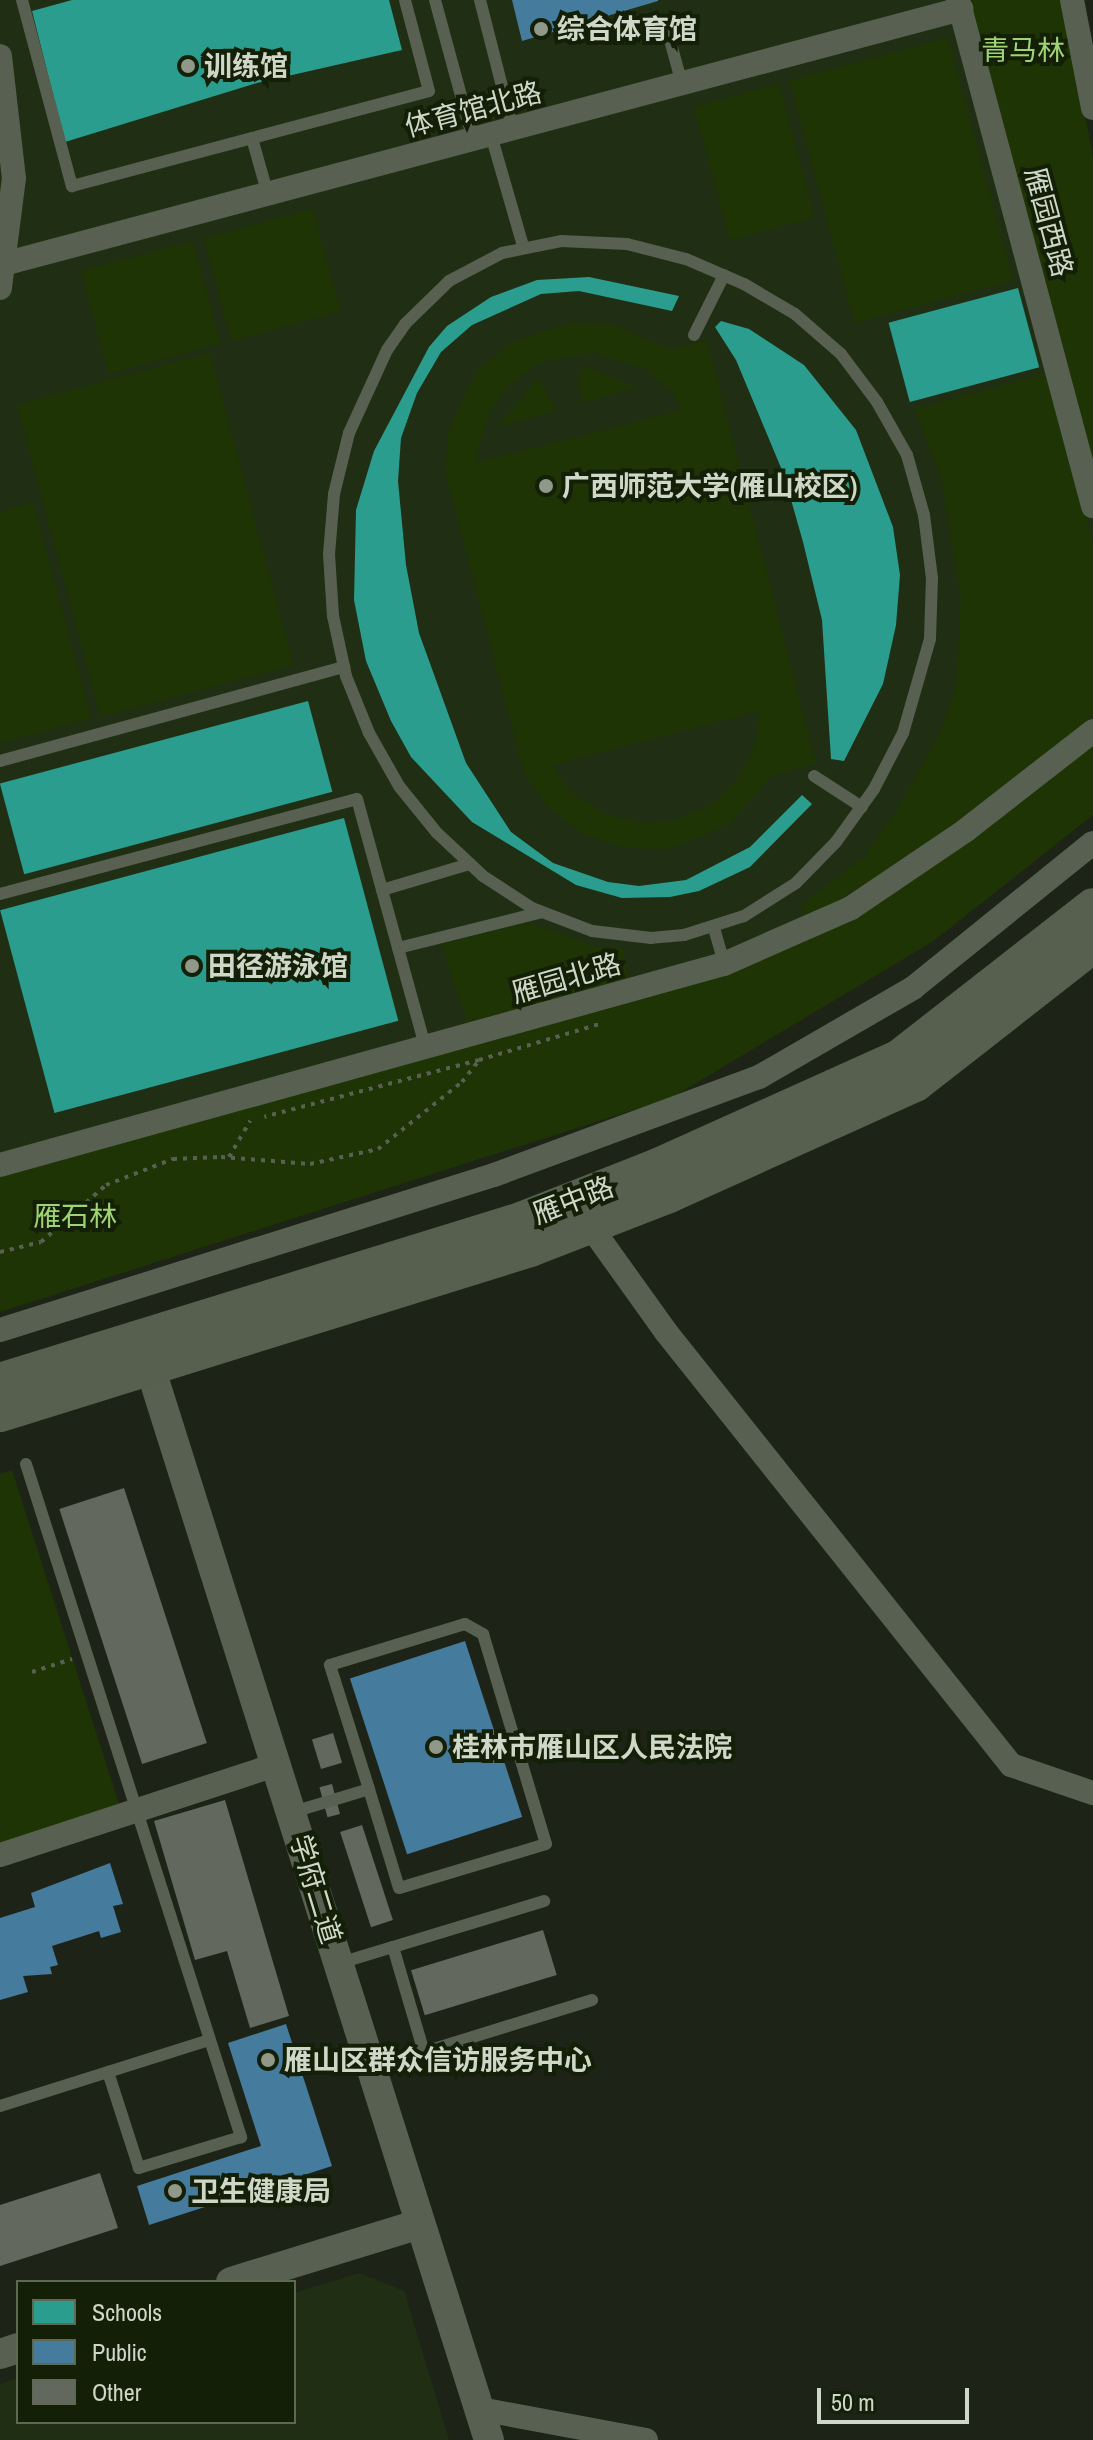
<!DOCTYPE html>
<meta charset="utf-8">
<style>
body{margin:0}
#map{position:relative;width:1093px;height:2440px;overflow:hidden;background:#1d2417;font-family:"Archivo Narrow","Noto Sans SC",sans-serif}
div>[style]{position:absolute}
.built>*{inset:0;background:#202f13}
.green>*{inset:0;background:#1e3404;transform-origin:0 0}
.schools>*{inset:0;background:#2a9d8f;transform-origin:0 0}
.public>*{inset:0;background:#457b9d;transform-origin:0 0}
.building>*{inset:0;background:#62685d;transform-origin:0 0}
.path>*{height:4px;margin-top:-2px;transform-origin:0;background:repeating-linear-gradient(90deg,#586053 0 4px,transparent 0 10px)}
.service>*{height:12px;margin:-6px;padding:0 6px;transform-origin:6px;border-radius:6px;background:#586151}
.minor>*{height:24px;margin:-12px;padding:0 12px;transform-origin:12px;border-radius:12px;background:#586151}
.tertiary>*{height:30px;margin:-15px;padding:0 15px;transform-origin:15px;border-radius:15px;background:#586151}
.primary>*{height:38px;margin:-19px;padding:0 19px;transform-origin:19px;border-radius:19px;background:#57604e}
.dots>*{width:22px;height:22px;translate:-50% -50%;box-sizing:border-box;border:4px solid #132007;border-radius:50%}
span{translate:-50% -50%;white-space:nowrap;text-align:center;line-height:1.15;-webkit-text-stroke:8px #132007;paint-order:stroke}
.poi-label{font-size:28px;color:#ced7c8;font-weight:700}
.left{translate:0 -50%;text-align:left}
.park-label{font-size:28px;color:#a0d374}
.street-label{font-size:28px;color:#ced7c8}
.legend{position:absolute;left:16px;top:2280px;width:280px;height:144px;box-sizing:border-box;background:#132007;border:2px solid #5e6954;margin:0;padding:10px 14px;list-style:none;font-size:24px;color:#ced7c8}
.legend li{display:flex;align-items:center;gap:16px;height:40px}
.legend b{width:40px;border:2px solid #5e6954}
.scale{position:absolute;left:817px;top:2388px;width:152px;height:36px;box-sizing:border-box;border:4px solid #ced7c8;border-top:0;padding-left:10px;font-size:24px;line-height:28px;white-space:nowrap;color:#ced7c8;-webkit-text-stroke:6px #132007;paint-order:stroke}
</style>
<div id="map">
<div class="built">
<div style="clip-path:polygon(0 0,1064px 0,1093px 158px,1093px 815px,932px 942px,0 1312px)"></div>
<div style="clip-path:polygon(359px 2273px,404px 2291px,449px 2440px,0 2440px,0 2384px,18px 2378px,18px 2422px,294px 2422px,294px 2293px)"></div>
</div>
<div class="green">
<div style="clip-path:polygon(958px 0,1064px 0,1093px 158px,1093px 506px)"></div>
<div style="left:948px;top:38px;width:251px;height:164px;rotate:75deg"></div>
<div style="left:779px;top:84px;width:138px;height:88px;rotate:75deg"></div>
<div style="left:313px;top:209px;width:106px;height:113px;rotate:75deg"></div>
<div style="left:193px;top:241px;width:106px;height:116px;rotate:75deg"></div>
<div style="clip-path:polygon(evenodd,574px 322px,617px 326px,671px 350px,707px 340px,816px 764px,772px 775px,730px 824px,669px 849px,625px 848px,584px 834px,549px 808px,524px 773px,445px 471px,449px 428px,478px 370px,512px 342px,574px 322px,594px 353px,646px 369px,673px 393px,683px 410px,475px 463px,489px 412px,511px 383px,541px 362px,594px 353px,574px 322px,760px 711px,754px 748px,737px 780px,710px 805px,677px 820px,641px 823px,605px 814px,574px 795px,551px 765px,760px 711px)"></div>
<div style="left:210px;top:353px;width:323px;height:200px;rotate:75deg"></div>
<div style="clip-path:polygon(583px 366px,638px 387px,582px 403px,578px 384px)"></div>
<div style="clip-path:polygon(1047px 373px,1093px 542px,1093px 713px,1068px 740px,897px 865px,808px 918px,800px 906px,864px 857px,897px 810px,939px 735px,956px 686px,961px 599px,941px 477px,915px 409px)"></div>
<div style="clip-path:polygon(538px 378px,557px 411px,497px 427px)"></div>
<div style="clip-path:polygon(33px 502px,91px 718px,0 743px,0 512px)"></div>
<div style="clip-path:polygon(1093px 731px,1093px 815px,932px 942px,671px 1098px,0 1312px,0 1165px,472px 1036px,851px 908px)"></div>
<div style="clip-path:polygon(530px 923px,596px 947px,623px 947px,629px 983px,468px 1027px,442px 944px)"></div>
<div style="clip-path:polygon(12px 1470px,120px 1807px,0 1844px,0 1474px)"></div>
</div>
<div class="schools">
<div style="clip-path:polygon(72px 0,389px 0,402px 50px,257px 83px,65px 142px,32px 11px)"></div>
<div style="clip-path:polygon(589px 277px,679px 296px,672px 311px,579px 291px,541px 294px,472px 325px,441px 352px,417px 393px,401px 438px,398px 481px,406px 565px,419px 633px,466px 763px,511px 832px,553px 863px,608px 882px,639px 886px,686px 880px,750px 847px,802px 795px,812px 804px,750px 867px,699px 891px,670px 897px,622px 898px,576px 885px,472px 822px,411px 757px,391px 721px,366px 661px,354px 600px,356px 510px,374px 451px,429px 347px,447px 326px,491px 297px,537px 280px)"></div>
<div style="left:1018px;top:288px;width:82px;height:134px;rotate:75deg"></div>
<div style="clip-path:polygon(721px 321px,749px 329px,804px 365px,856px 430px,893px 527px,900px 575px,896px 625px,883px 684px,844px 761px,831px 759px,822px 620px,803px 542px,784px 475px,736px 360px,715px 327px)"></div>
<div style="left:308px;top:701px;width:94px;height:319px;rotate:75deg"></div>
<div style="left:344px;top:818px;width:210px;height:356px;rotate:75deg"></div>
</div>
<div class="public">
<div style="clip-path:polygon(512px 0,658px 0,658px 1px,522px 41px)"></div>
<div style="left:465px;top:1641px;width:185px;height:121px;rotate:72deg"></div>
<div style="clip-path:polygon(110px 1863px,123px 1904px,113px 1906px,121px 1932px,101px 1938px,99px 1931px,52px 1946px,58px 1965px,50px 1967px,52px 1974px,23px 1976px,28px 1992px,0 2000px,0 1918px,35px 1907px,31px 1893px)"></div>
<div style="clip-path:polygon(286px 2024px,332px 2166px,149px 2225px,137px 2186px,261px 2146px,228px 2043px)"></div>
</div>
<div class="building">
<div style="left:124px;top:1488px;width:268px;height:68px;rotate:72deg"></div>
<div style="left:333px;top:1733px;width:31px;height:22px;rotate:73deg"></div>
<div style="left:332px;top:1784px;width:31px;height:13px;rotate:75deg"></div>
<div style="clip-path:polygon(225px 1800px,289px 2016px,250px 2028px,227px 1951px,195px 1960px,154px 1821px)"></div>
<div style="left:362px;top:1825px;width:100px;height:23px;rotate:72deg"></div>
<div style="left:543px;top:1930px;width:47px;height:138px;rotate:73deg"></div>
<div style="clip-path:polygon(100px 2173px,118px 2228px,0 2266px,0 2205px)"></div>
</div>
<div class="path">
<div style="left:479px;top:1060px;width:129px;rotate:-16.6deg"></div>
<div style="left:229px;top:1157px;width:42px;rotate:-59.7deg"></div>
<div style="left:0;top:1252px;width:42px;rotate:-13.7deg"></div>
<div style="left:41px;top:1242px;width:86px;rotate:-41.2deg"></div>
<div style="left:106px;top:1185px;width:72px;rotate:-21.2deg"></div>
<div style="left:173px;top:1159px;width:48px;rotate:-2.4deg"></div>
<div style="left:221px;top:1157px;width:89px;rotate:4.5deg"></div>
<div style="left:310px;top:1164px;width:70px;rotate:-12.4deg"></div>
<div style="left:378px;top:1149px;width:107px;rotate:-38.6deg"></div>
<div style="left:462px;top:1082px;width:28px;rotate:-52deg"></div>
<div style="left:479px;top:1060px;width:222px;rotate:165.2deg"></div>
<div style="left:32px;top:1672px;width:42px;rotate:-18deg"></div>
</div>
<div class="service">
<div style="left:22px;top:0;width:193px;rotate:75deg"></div>
<div style="left:72px;top:186px;width:369px;rotate:-14.9deg"></div>
<div style="left:429px;top:91px;width:94px;rotate:-104.8deg"></div>
<div style="left:435px;top:0;width:145px;rotate:74.8deg"></div>
<div style="left:480px;top:0;width:133px;rotate:75.7deg"></div>
<div style="left:668px;top:33px;width:53px;rotate:74.6deg"></div>
<div style="left:491px;top:135px;width:116px;rotate:73.9deg"></div>
<div style="left:252px;top:138px;width:59px;rotate:74.3deg"></div>
<div style="left:561px;top:241px;width:66px;rotate:2.6deg"></div>
<div style="left:627px;top:244px;width:61px;rotate:14.3deg"></div>
<div style="left:686px;top:259px;width:63px;rotate:23.3deg"></div>
<div style="left:744px;top:284px;width:59px;rotate:30.5deg"></div>
<div style="left:795px;top:314px;width:61px;rotate:41deg"></div>
<div style="left:841px;top:354px;width:60px;rotate:53.1deg"></div>
<div style="left:877px;top:402px;width:61px;rotate:60.5deg"></div>
<div style="left:907px;top:455px;width:62px;rotate:74.2deg"></div>
<div style="left:924px;top:515px;width:64px;rotate:82.8deg"></div>
<div style="left:932px;top:578px;width:61px;rotate:91.9deg"></div>
<div style="left:930px;top:639px;width:98px;rotate:106deg"></div>
<div style="left:903px;top:733px;width:63px;rotate:117.4deg"></div>
<div style="left:874px;top:789px;width:65px;rotate:125.6deg"></div>
<div style="left:836px;top:842px;width:57px;rotate:134.3deg"></div>
<div style="left:796px;top:883px;width:62px;rotate:147.6deg"></div>
<div style="left:744px;top:916px;width:63px;rotate:162.4deg"></div>
<div style="left:684px;top:935px;width:33px;rotate:175deg"></div>
<div style="left:651px;top:938px;width:59px;rotate:-173.2deg"></div>
<div style="left:592px;top:931px;width:64px;rotate:-159deg"></div>
<div style="left:532px;top:908px;width:59px;rotate:-146.9deg"></div>
<div style="left:483px;top:876px;width:63px;rotate:-136.9deg"></div>
<div style="left:437px;top:833px;width:60px;rotate:-129deg"></div>
<div style="left:399px;top:786px;width:61px;rotate:-119.5deg"></div>
<div style="left:369px;top:733px;width:61px;rotate:-112deg"></div>
<div style="left:346px;top:676px;width:61px;rotate:-102.2deg"></div>
<div style="left:333px;top:616px;width:62px;rotate:-93.7deg"></div>
<div style="left:329px;top:554px;width:60px;rotate:-85.2deg"></div>
<div style="left:334px;top:494px;width:63px;rotate:-76.2deg"></div>
<div style="left:349px;top:433px;width:91px;rotate:-65.4deg"></div>
<div style="left:387px;top:350px;width:32px;rotate:-55deg"></div>
<div style="left:405px;top:324px;width:62px;rotate:-44.3deg"></div>
<div style="left:449px;top:281px;width:60px;rotate:-27.8deg"></div>
<div style="left:502px;top:253px;width:60px;rotate:-11.5deg"></div>
<div style="left:694px;top:335px;width:67px;rotate:-63.4deg"></div>
<div style="left:0;top:761px;width:357px;rotate:-15.3deg"></div>
<div style="left:814px;top:776px;width:57px;rotate:32.9deg"></div>
<div style="left:382px;top:890px;width:92px;rotate:-16.5deg"></div>
<div style="left:0;top:894px;width:369px;rotate:-14.9deg"></div>
<div style="left:357px;top:799px;width:259px;rotate:74.6deg"></div>
<div style="left:714px;top:928px;width:37px;rotate:74deg"></div>
<div style="left:398px;top:948px;width:148px;rotate:-14deg"></div>
<div style="left:26px;top:1464px;width:707px;rotate:72.28deg"></div>
<div style="left:241px;top:2137px;width:107px;rotate:163.1deg"></div>
<div style="left:139px;top:2168px;width:101px;rotate:-107.9deg"></div>
<div style="left:293px;top:1812px;width:79px;rotate:-16.8deg"></div>
<div style="left:369px;top:1789px;width:130px;rotate:-107.5deg"></div>
<div style="left:330px;top:1665px;width:141px;rotate:-16.9deg"></div>
<div style="left:465px;top:1624px;width:21px;rotate:29deg"></div>
<div style="left:483px;top:1634px;width:219px;rotate:73.3deg"></div>
<div style="left:546px;top:1844px;width:153px;rotate:163.3deg"></div>
<div style="left:399px;top:1888px;width:103px;rotate:-106.9deg"></div>
<div style="left:393px;top:1947px;width:158px;rotate:-16.9deg"></div>
<div style="left:340px;top:1963px;width:55px;rotate:-16.8deg"></div>
<div style="left:393px;top:1947px;width:109px;rotate:73.6deg"></div>
<div style="left:424px;top:2052px;width:176px;rotate:-17.2deg"></div>
<div style="left:0;top:2106px;width:219px;rotate:-17.5deg"></div>
</div>
<div class="minor">
<div style="left:958px;top:0;width:524px;rotate:75.06deg"></div>
<div style="left:1072px;top:0;width:110px;rotate:79deg"></div>
<div style="left:0;top:56px;width:123px;rotate:83.5deg"></div>
<div style="left:14px;top:178px;width:111px;rotate:97.3deg"></div>
<div style="left:0;top:265px;width:995px;rotate:-14.92deg"></div>
<div style="left:0;top:1165px;width:751px;rotate:-15.52deg"></div>
<div style="left:724px;top:964px;width:139px;rotate:-23.8deg"></div>
<div style="left:851px;top:908px;width:139px;rotate:-34.1deg"></div>
<div style="left:966px;top:830px;width:161px;rotate:-37.9deg"></div>
<div style="left:583px;top:1216px;width:143px;rotate:54.4deg"></div>
<div style="left:666px;top:1332px;width:554px;rotate:51.45deg"></div>
<div style="left:1011px;top:1765px;width:87px;rotate:18.9deg"></div>
<div style="left:0;top:1330px;width:518px;rotate:-17.42deg"></div>
<div style="left:494px;top:1175px;width:283px;rotate:-20.3deg"></div>
<div style="left:759px;top:1077px;width:178px;rotate:-30deg"></div>
<div style="left:913px;top:988px;width:231px;rotate:-38.9deg"></div>
<div style="left:0;top:1855px;width:293px;rotate:-18.1deg"></div>
<div style="left:480px;top:2409px;width:169px;rotate:10.6deg"></div>
</div>
<div class="tertiary">
<div style="left:144px;top:1348px;width:1145px;rotate:72.47deg"></div>
<div style="left:231px;top:2282px;width:197px;rotate:-17.1deg"></div>
<div style="left:0;top:2354px;width:19px;rotate:-18deg"></div>
</div>
<div class="primary">
<div style="left:0;top:1382px;width:545px;rotate:-17.17deg"></div>
<div style="left:521px;top:1221px;width:147px;rotate:-21.5deg"></div>
<div style="left:658px;top:1167px;width:265px;rotate:-24.2deg"></div>
<div style="left:900px;top:1058px;width:245px;rotate:-38deg"></div>
<div style="left:0;top:1413px;width:555px;rotate:-17.29deg"></div>
<div style="left:530px;top:1248px;width:149px;rotate:-21.2deg"></div>
<div style="left:669px;top:1194px;width:270px;rotate:-24.3deg"></div>
<div style="left:915px;top:1083px;width:226px;rotate:-38deg"></div>
</div>
<div class="dots">
<div style="left:541px;top:29px;background:#90988a"></div>
<div style="left:188px;top:66px;background:#90988a"></div>
<div style="left:546px;top:486px;background:#90988a"></div>
<div style="left:192px;top:966px;background:#90988a"></div>
<div style="left:436px;top:1747px;background:#90988a"></div>
<div style="left:268px;top:2060px;background:#90988a"></div>
<div style="left:175px;top:2191px;background:#90988a"></div>
</div>
<div class="poi-label">
<span class="left" style="left:557px;top:29px">综合体育馆</span>
<span class="left" style="left:204px;top:66px">训练馆</span>
<span class="left" style="left:562px;top:486px">广西师范大学(雁山校区)</span>
<span class="left" style="left:208px;top:966px">田径游泳馆</span>
<span class="left" style="left:452px;top:1747px">桂林市雁山区人民法院</span>
<span class="left" style="left:284px;top:2060px">雁山区群众信访服务中心</span>
<span class="left" style="left:191px;top:2191px">卫生健康局</span>
</div>
<div class="park-label">
<span style="left:1023px;top:50px">青马林</span>
<span style="left:75px;top:1216px">雁石林</span>
</div>
<div class="street-label">
<span style="left:473px;top:109px;rotate:-15deg">体育馆北路</span>
<span style="left:1049px;top:222px;rotate:75deg">雁园西路</span>
<span style="left:566px;top:978px;rotate:-16deg">雁园北路</span>
<span style="left:573px;top:1200px;rotate:-21deg">雁中路</span>
<span style="left:316px;top:1889px;rotate:73deg">学府二道</span>
</div>
<ul class="legend">
<li><b style="height:22px;background:#2a9d8f"></b>Schools</li>
<li><b style="height:22px;background:#457b9d"></b>Public</li>
<li><b style="height:22px;background:#62685d"></b>Other</li>
</ul>
<div class="scale">50 m</div>
</div>
